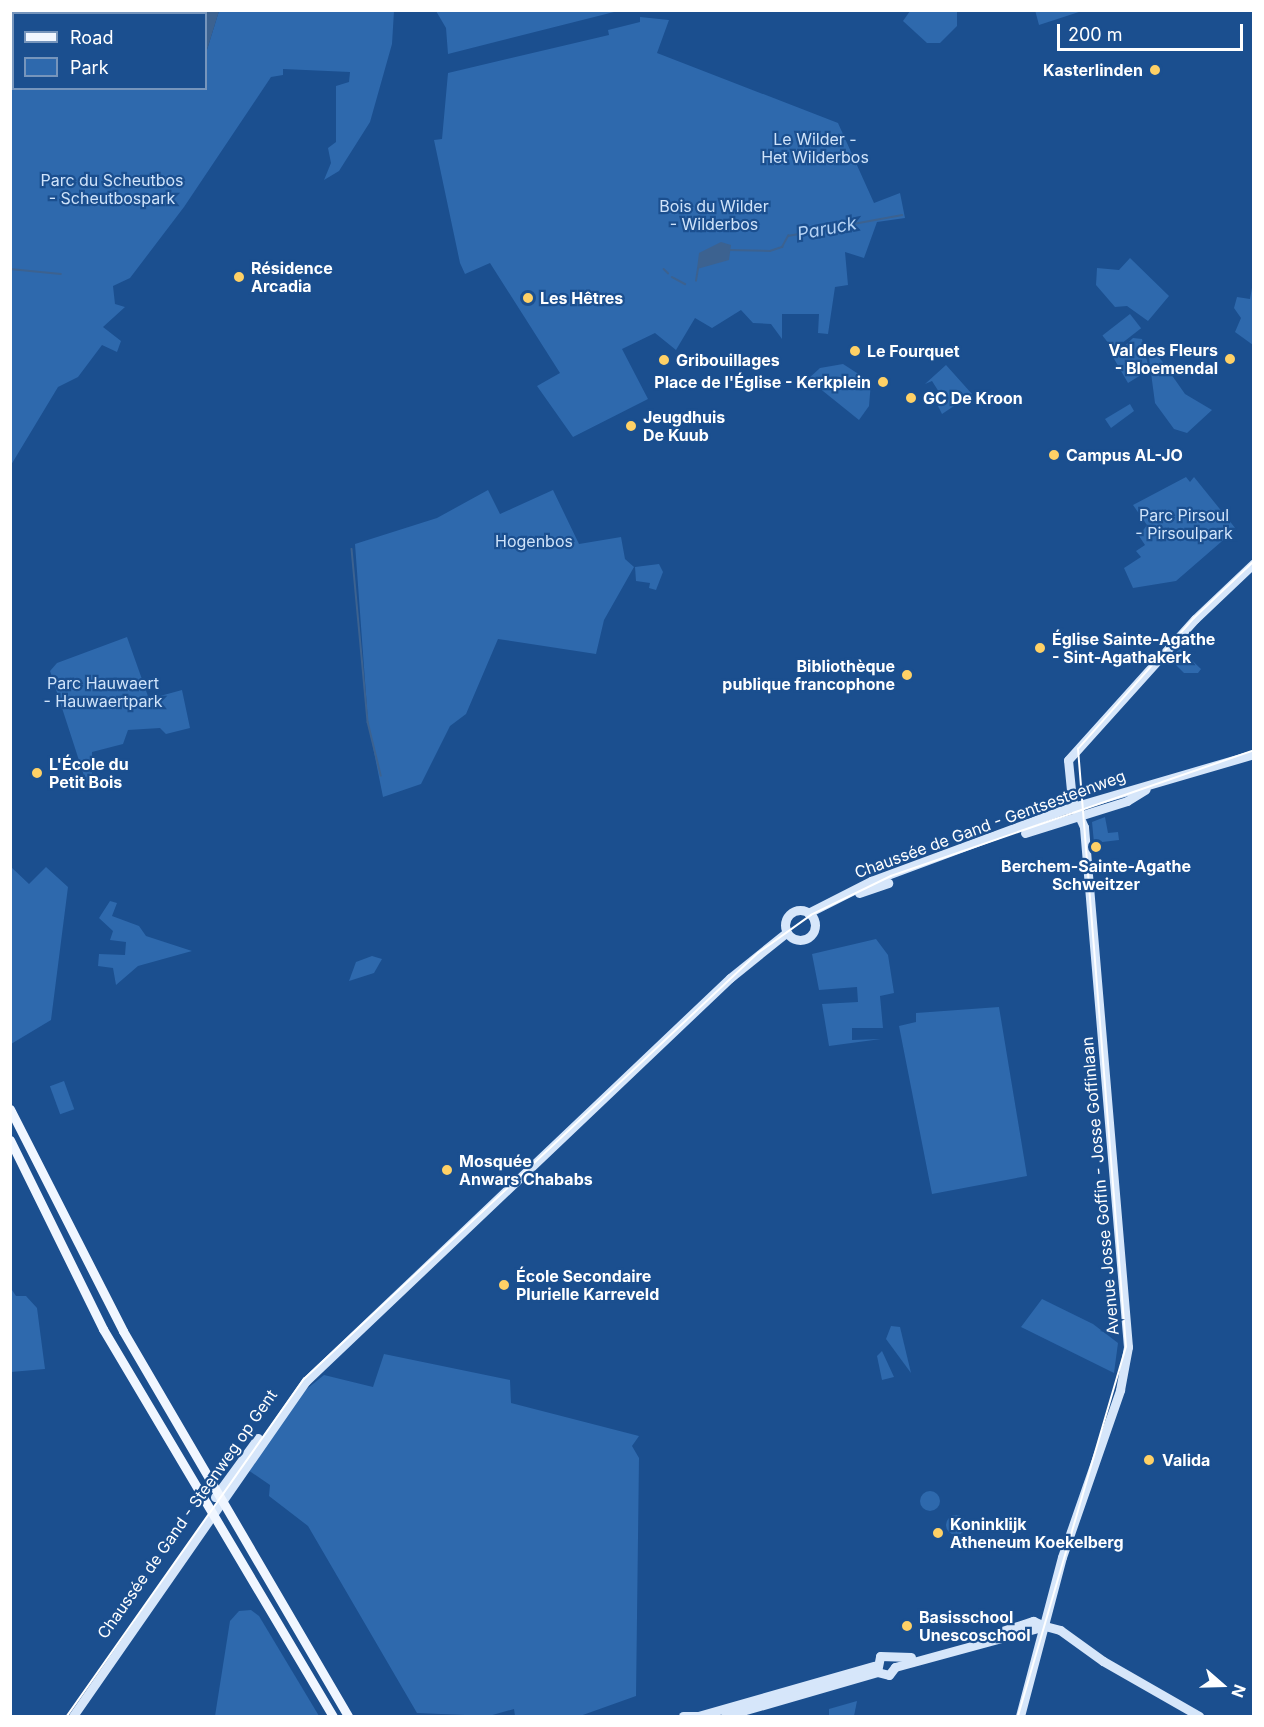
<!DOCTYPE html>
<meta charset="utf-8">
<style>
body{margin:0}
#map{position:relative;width:1264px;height:1727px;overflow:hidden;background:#1b4f8f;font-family:Inter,sans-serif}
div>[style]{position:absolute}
.green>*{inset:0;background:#2e69ad;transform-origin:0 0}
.round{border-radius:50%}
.water>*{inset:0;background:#3c6290}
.stream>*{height:1.5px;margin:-0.75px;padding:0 0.75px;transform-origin:0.75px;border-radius:0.75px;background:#3c6290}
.secondary>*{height:9px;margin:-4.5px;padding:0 4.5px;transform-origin:4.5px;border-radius:4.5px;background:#d6e6fa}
.secondary>.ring{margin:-4.5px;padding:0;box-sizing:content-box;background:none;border:9px solid #d6e6fa;border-radius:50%}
.primary>*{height:9px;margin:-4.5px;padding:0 4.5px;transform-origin:4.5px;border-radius:4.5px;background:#f0f6ff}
.tram>*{height:1.5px;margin:-0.75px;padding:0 0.75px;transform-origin:0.75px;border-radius:0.75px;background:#fff}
.dots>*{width:16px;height:16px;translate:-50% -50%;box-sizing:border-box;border:3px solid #1b4f8f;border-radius:50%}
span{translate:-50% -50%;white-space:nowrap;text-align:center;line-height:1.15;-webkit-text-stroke:4.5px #1b4f8f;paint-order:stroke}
.poi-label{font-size:16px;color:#fff;font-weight:700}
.right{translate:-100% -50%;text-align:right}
.left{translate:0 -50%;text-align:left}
.park-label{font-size:16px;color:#cfe3fa}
.street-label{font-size:16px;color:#fff}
.water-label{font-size:18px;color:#b5d3f5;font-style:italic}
.frame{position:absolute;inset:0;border:12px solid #fff;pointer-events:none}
.legend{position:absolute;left:12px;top:12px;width:195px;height:78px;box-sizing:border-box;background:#1b4f8f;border:2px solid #7695bc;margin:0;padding:8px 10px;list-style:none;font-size:18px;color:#fff}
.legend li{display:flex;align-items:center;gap:12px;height:30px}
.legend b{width:30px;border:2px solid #7695bc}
.north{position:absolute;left:1192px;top:1655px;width:60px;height:60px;-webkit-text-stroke:4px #1b4f8f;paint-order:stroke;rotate:110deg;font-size:16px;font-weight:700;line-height:24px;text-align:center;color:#fff}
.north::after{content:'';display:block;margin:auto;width:21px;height:27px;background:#fff;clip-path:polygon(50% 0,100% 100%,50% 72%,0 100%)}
.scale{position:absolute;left:1057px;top:24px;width:186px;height:27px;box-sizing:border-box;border:3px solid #fff;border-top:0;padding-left:8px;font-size:18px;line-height:21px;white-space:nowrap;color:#fff;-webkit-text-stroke:4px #1b4f8f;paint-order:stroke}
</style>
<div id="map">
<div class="green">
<div style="clip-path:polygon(1035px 10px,1082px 10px,1082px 11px,1039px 25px)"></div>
<div style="clip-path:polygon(11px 11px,197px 11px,14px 14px,14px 88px,182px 89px,206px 88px,206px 53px,219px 11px,394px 11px,392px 44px,370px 122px,339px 171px,324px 180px,331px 163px,328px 148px,336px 142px,336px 86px,349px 82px,350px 72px,283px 69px,283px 75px,271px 77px,184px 207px,130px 278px,113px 286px,115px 304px,125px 307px,103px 327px,121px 341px,117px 352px,102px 345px,78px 377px,58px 387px,11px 465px)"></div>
<div style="clip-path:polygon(436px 11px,618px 11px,448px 54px,446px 28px)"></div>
<div style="clip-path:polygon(957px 11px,957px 26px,940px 43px,927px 43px,903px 21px,910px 11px)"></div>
<div style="clip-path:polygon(640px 17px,669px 20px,657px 53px,838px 123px,874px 203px,900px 193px,905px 218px,877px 222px,864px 258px,845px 252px,848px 285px,835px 287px,828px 334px,818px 333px,819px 314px,782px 314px,782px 339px,771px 324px,753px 323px,741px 310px,712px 328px,695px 318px,676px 350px,655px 333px,622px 349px,648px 399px,573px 437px,537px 386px,560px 373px,490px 263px,465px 274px,460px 263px,434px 140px,442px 139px,448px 73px,609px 35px,608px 30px,640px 22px)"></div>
<div style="clip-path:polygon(1130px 258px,1169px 296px,1148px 321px,1127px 306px,1115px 307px,1096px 285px,1097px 268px,1119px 270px)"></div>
<div style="clip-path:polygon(1253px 282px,1254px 345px,1253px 345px,1235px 332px,1241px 318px,1234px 308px,1237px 297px,1250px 299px)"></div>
<div style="left:1130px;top:314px;width:18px;height:35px;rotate:52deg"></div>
<div style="clip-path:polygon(1133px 338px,1142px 339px,1149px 370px,1128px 383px,1113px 357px)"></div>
<div style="clip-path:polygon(1157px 354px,1185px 394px,1212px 410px,1187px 433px,1174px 429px,1155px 403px,1149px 358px)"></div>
<div style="clip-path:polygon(843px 364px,871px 382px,869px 406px,859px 420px,808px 379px,820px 368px)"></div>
<div style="clip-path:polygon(946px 365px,972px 394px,942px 414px,938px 406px,944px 400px,932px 381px,925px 384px)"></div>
<div style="clip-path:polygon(1130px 404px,1134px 411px,1111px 428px,1105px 419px)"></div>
<div style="clip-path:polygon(1186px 477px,1190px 482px,1194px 477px,1236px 529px,1176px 581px,1133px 588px,1124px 568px,1141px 557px,1136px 551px,1145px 545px,1139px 536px,1147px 525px,1133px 505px)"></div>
<div style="clip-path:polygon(488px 490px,500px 514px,553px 490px,579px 544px,621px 537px,625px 559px,634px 567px,604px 620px,596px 654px,498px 639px,466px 714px,450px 726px,421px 784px,383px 797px,368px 722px,355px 544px,437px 518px)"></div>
<div style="clip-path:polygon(659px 564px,663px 572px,656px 590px,649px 588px,650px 583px,636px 581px,635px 567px)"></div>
<div style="clip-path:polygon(127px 637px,149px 699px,182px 690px,190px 728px,166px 734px,160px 728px,128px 730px,123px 744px,92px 752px,92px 785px,87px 785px,50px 671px,57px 663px)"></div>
<div style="clip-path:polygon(1179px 648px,1201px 669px,1198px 673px,1184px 673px,1171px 660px)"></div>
<div style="clip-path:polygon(1105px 817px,1108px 833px,1118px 832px,1119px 840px,1094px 843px,1092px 822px)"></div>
<div style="clip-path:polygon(10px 866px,29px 884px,46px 867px,68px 887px,51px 1020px,11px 1044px)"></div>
<div style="clip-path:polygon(110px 901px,117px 903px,112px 916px,139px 926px,146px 936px,192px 951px,138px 966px,116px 985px,113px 968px,98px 966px,99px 954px,125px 955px,126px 942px,110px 940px,113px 931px,99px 918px)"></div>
<div style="clip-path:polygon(876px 939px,888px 955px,894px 993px,880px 996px,883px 1028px,852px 1028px,852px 1040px,881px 1039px,829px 1046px,822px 1004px,858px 1002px,857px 987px,819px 990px,812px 954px)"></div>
<div style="clip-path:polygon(372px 956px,382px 959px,374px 973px,349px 981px,356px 962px)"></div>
<div style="clip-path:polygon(999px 1007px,1027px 1176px,932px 1194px,899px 1026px,916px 1022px,916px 1013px)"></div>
<div style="left:64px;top:1081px;width:30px;height:15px;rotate:70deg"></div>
<div style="clip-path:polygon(10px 1287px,16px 1296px,26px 1296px,37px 1308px,45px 1369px,11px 1372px)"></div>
<div style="clip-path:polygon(1042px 1299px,1093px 1324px,1118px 1343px,1114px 1373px,1021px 1327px)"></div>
<div style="clip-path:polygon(891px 1326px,900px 1327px,911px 1373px,886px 1339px)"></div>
<div style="clip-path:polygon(882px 1351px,894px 1377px,882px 1380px,877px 1356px)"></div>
<div style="clip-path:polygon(384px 1354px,510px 1380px,511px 1403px,639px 1436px,632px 1446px,639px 1458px,636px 1696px,580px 1716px,515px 1716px,514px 1709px,489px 1716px,417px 1713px,308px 1526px,269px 1496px,270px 1485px,248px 1470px,298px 1396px,324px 1375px,373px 1387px)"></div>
<div class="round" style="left:920px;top:1491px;width:20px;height:20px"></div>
<div class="round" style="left:946px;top:1515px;width:20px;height:20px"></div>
<div style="clip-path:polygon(251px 1610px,259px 1616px,319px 1716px,215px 1716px,230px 1621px,239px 1611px)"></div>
<div style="clip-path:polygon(857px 1701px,854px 1716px,829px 1716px,829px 1709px)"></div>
</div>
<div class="water">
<div style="clip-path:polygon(197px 11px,219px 11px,206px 53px,206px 14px)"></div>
<div style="clip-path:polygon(721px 242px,731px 245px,729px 260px,697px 269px,699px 253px)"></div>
</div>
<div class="stream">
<div style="left:729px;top:250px;width:41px;rotate:1.4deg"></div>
<div style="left:770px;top:251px;width:13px;rotate:-18deg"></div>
<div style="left:782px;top:247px;width:13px;rotate:-61deg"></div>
<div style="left:788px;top:236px;width:116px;rotate:-10.4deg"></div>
<div style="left:10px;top:269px;width:51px;rotate:5.6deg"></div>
<div style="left:664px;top:269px;width:6px;rotate:45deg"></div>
<div style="left:672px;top:277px;width:15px;rotate:28deg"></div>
<div style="left:696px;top:281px;width:12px;rotate:-81deg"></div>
<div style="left:352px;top:549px;width:174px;rotate:84.7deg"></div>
<div style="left:368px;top:722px;width:55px;rotate:76.2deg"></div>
</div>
<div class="secondary">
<div style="left:1025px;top:833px;width:107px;rotate:-17.4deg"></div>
<div style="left:1127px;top:801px;width:22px;rotate:-32deg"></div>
<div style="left:859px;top:893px;width:31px;rotate:-19deg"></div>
<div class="ring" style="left:785px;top:910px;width:21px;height:21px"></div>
<div style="left:808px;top:913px;width:71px;rotate:-26.9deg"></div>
<div style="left:871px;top:881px;width:208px;rotate:-20.3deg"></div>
<div style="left:1066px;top:809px;width:196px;rotate:-16.3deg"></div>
<div style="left:215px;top:1497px;width:73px;rotate:-53.9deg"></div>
<div style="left:1045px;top:1626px;width:16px;rotate:15deg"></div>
<div style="left:1060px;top:1630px;width:53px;rotate:35.8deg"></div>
<div style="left:1103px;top:1661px;width:111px;rotate:29.8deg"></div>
<div style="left:1002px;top:1631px;width:33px;rotate:-18deg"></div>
<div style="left:1033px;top:1621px;width:13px;rotate:23deg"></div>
<div style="left:877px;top:1672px;width:16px;rotate:-79deg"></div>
<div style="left:880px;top:1656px;width:31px;rotate:2deg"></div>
<div style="left:73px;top:1716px;width:408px;rotate:-55.2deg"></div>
<div style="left:306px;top:1381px;width:585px;rotate:-43.55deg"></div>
<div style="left:730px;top:978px;width:73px;rotate:-38.9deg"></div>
<div style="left:683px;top:1716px;width:16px"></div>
<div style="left:698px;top:1716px;width:183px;rotate:-15.9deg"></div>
<div style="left:725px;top:1716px;width:158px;rotate:-16.1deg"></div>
<div style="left:877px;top:1672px;width:12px;rotate:14deg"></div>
<div style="left:889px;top:1675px;width:10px;rotate:-53deg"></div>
<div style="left:895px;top:1667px;width:156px;rotate:-15.3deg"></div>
<div style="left:1020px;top:1716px;width:164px;rotate:-75.2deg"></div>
<div style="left:1062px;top:1557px;width:177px;rotate:-70.8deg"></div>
<div style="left:1120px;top:1390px;width:44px;rotate:-79.5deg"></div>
<div style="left:1128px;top:1347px;width:522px;rotate:-94.84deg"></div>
<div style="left:1084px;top:827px;width:30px;rotate:-114deg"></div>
<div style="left:1072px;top:800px;width:40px;rotate:-95.7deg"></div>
<div style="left:1068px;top:760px;width:190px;rotate:-48deg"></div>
<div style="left:1195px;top:619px;width:81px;rotate:-43.5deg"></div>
</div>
<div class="primary">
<div style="left:10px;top:1109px;width:249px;rotate:63deg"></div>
<div style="left:123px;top:1331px;width:446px;rotate:59.7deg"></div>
<div style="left:10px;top:1140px;width:211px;rotate:63.8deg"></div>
<div style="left:103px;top:1329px;width:450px;rotate:59.3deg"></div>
</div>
<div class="tram">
<div style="left:67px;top:1716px;width:412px;rotate:-54.9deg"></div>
<div style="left:304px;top:1379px;width:623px;rotate:-43.18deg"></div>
<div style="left:758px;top:953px;width:65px;rotate:-35.6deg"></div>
<div style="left:811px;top:915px;width:89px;rotate:-26deg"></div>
<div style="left:891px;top:876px;width:384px;rotate:-19.1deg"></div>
<div style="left:1018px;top:1716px;width:384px;rotate:-73.7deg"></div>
<div style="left:1126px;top:1347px;width:600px;rotate:-94.59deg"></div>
<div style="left:1078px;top:749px;width:175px;rotate:-48.5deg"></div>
<div style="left:1194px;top:618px;width:83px;rotate:-43.5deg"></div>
</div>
<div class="dots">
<div style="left:1155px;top:70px;background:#ffd166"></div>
<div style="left:239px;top:277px;background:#ffd166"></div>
<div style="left:528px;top:298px;background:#ffd166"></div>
<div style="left:855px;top:351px;background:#ffd166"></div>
<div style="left:1230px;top:359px;background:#ffd166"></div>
<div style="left:664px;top:360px;background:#ffd166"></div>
<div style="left:883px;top:382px;background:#ffd166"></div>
<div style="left:911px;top:398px;background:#ffd166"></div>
<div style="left:631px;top:426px;background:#ffd166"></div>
<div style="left:1054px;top:455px;background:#ffd166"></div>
<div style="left:1040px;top:648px;background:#ffd166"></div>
<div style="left:907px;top:675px;background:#ffd166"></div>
<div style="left:37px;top:773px;background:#ffd166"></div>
<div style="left:1096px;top:847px;background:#ffd166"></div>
<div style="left:447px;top:1170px;background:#ffd166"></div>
<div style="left:504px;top:1285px;background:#ffd166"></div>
<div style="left:1149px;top:1460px;background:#ffd166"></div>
<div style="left:938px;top:1533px;background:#ffd166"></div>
<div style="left:907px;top:1626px;background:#ffd166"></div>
</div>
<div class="poi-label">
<span class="right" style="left:1143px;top:70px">Kasterlinden</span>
<span class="left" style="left:251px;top:277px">Résidence<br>Arcadia</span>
<span class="left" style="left:540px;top:298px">Les Hêtres</span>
<span class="right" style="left:1218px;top:359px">Val des Fleurs<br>- Bloemendal</span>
<span class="left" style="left:867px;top:351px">Le Fourquet</span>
<span class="left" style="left:676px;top:360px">Gribouillages</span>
<span class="right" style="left:871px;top:382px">Place de l'Église - Kerkplein</span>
<span class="left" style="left:923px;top:398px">GC De Kroon</span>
<span class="left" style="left:643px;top:426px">Jeugdhuis<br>De Kuub</span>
<span class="left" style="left:1066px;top:455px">Campus AL-JO</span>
<span class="left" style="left:1052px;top:648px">Église Sainte-Agathe<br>- Sint-Agathakerk</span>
<span class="right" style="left:895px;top:675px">Bibliothèque<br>publique francophone</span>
<span class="left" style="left:49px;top:773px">L'École du<br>Petit Bois</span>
<span style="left:1096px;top:875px">Berchem-Sainte-Agathe<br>Schweitzer</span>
<span class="left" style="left:459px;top:1170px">Mosquée<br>Anwars Chababs</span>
<span class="left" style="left:516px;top:1285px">École Secondaire<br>Plurielle Karreveld</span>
<span class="left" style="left:1162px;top:1460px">Valida</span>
<span class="left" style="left:950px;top:1533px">Koninklijk<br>Atheneum Koekelberg</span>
<span class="left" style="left:919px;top:1626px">Basisschool<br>Unescoschool</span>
</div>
<div class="park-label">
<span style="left:815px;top:148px">Le Wilder -<br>Het Wilderbos</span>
<span style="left:112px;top:189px">Parc du Scheutbos<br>- Scheutbospark</span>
<span style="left:714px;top:215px">Bois du Wilder<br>- Wilderbos</span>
<span style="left:1184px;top:524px">Parc Pirsoul<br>- Pirsoulpark</span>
<span style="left:534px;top:541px">Hogenbos</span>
<span style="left:103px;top:692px">Parc Hauwaert<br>- Hauwaertpark</span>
</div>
<div class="street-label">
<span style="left:990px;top:824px;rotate:-20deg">Chaussée de Gand - Gentsesteenweg</span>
<span style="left:1100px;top:1186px;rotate:-95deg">Avenue Josse Goffin - Josse Goffinlaan</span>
<span style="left:187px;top:1514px;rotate:-55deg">Chaussée de Gand - Steenweg op Gent</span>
</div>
<div class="water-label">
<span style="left:827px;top:229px;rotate:-11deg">Paruck</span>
</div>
<div class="frame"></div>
<ul class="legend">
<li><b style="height:8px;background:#f0f6ff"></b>Road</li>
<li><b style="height:16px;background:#2e69ad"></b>Park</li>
</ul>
<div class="north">N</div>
<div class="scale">200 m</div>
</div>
